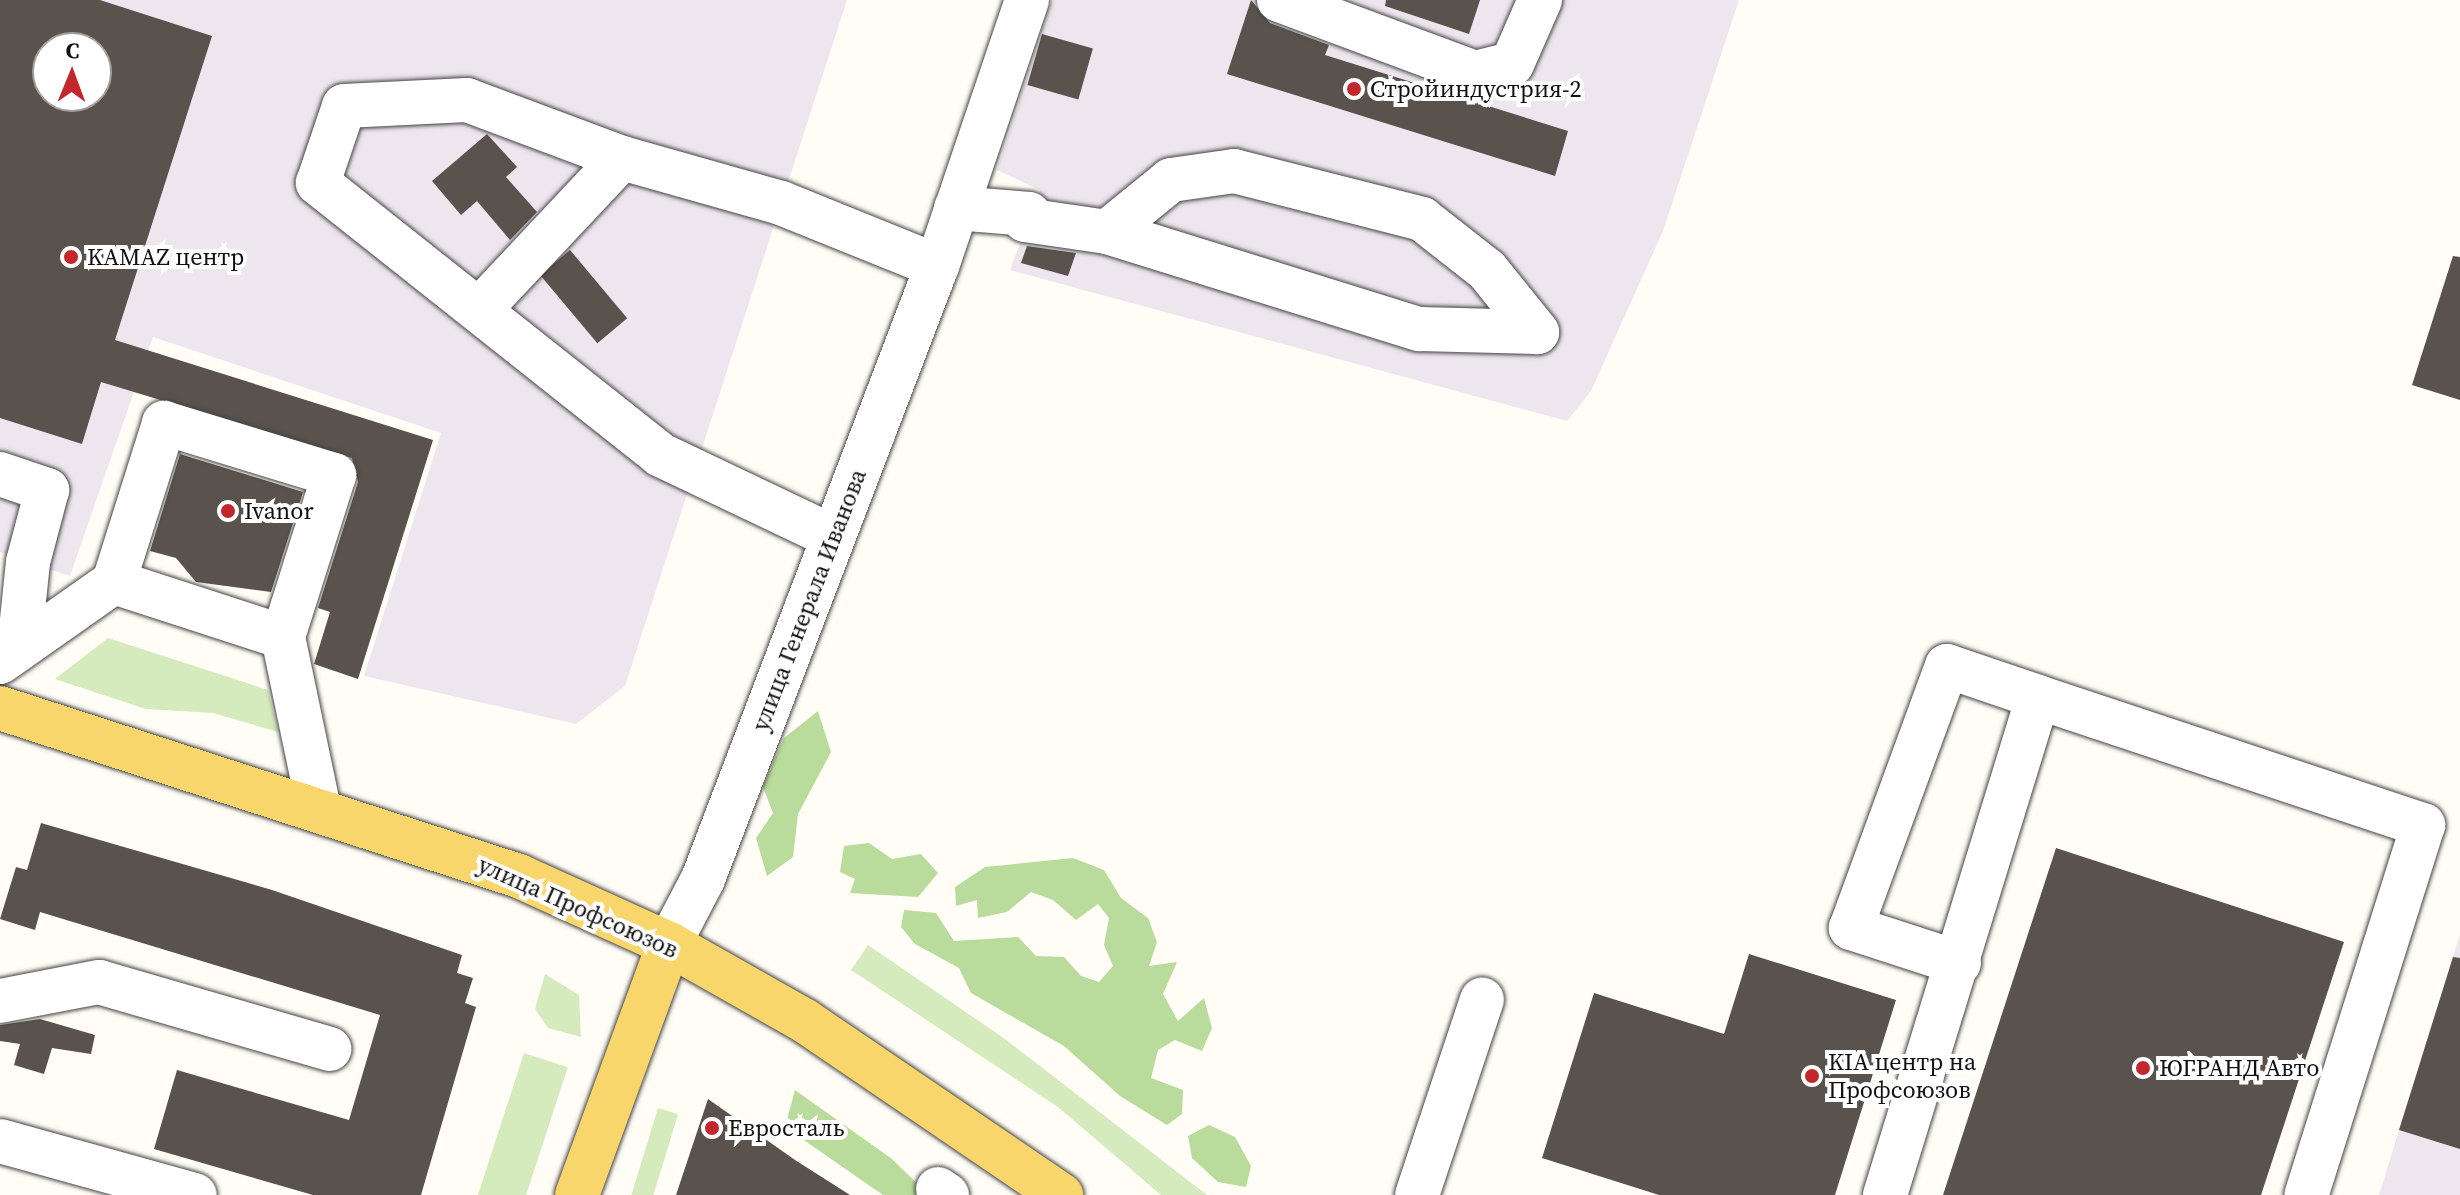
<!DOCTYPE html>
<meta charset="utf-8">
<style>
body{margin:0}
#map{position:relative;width:2460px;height:1195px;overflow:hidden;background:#fffdf5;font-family:"Source Serif 4",serif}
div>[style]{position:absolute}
.industrial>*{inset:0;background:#eee6ef}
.green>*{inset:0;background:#d5ebbd;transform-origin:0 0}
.forest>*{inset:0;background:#b9dc9c}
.building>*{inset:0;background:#5a524d;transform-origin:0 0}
.roads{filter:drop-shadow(0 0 2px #444) drop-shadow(0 0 2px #444)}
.minor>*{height:44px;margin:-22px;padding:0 22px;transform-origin:22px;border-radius:22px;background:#fff}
.major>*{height:44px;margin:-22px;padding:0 22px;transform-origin:22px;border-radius:22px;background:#f9d66b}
.dots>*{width:22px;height:22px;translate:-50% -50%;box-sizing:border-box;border:4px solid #fff;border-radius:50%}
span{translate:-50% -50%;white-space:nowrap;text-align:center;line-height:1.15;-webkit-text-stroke:8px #fff;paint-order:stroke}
.poi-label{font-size:24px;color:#111}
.left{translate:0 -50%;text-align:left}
.street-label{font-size:24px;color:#111}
.north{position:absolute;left:32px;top:32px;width:80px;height:80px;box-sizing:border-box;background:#fff;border:2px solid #a0a0a0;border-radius:50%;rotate:1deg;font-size:22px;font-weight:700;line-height:32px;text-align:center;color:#111}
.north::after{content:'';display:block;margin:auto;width:28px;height:36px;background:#c4262e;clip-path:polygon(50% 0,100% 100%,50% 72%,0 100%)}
</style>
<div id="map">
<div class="industrial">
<div style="clip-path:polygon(evenodd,0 0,847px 0,625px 686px,576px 724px,364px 676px,441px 433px,153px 337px,70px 576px,0 552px,0 0,48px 48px,96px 48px,96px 96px,48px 96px,48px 48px)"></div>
<div style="clip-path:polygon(1052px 0,1739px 0,1663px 231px,1591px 391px,1567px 421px,1010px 270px,1040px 190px,997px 170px)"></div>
<div style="clip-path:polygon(2460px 934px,2460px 1195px,2379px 1195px,2399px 1130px)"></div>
</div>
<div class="green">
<div style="clip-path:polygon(108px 638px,268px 690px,278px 732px,213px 713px,146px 709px,55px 679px)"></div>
<div style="clip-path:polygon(868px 945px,1005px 1039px,1207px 1195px,1161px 1195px,1058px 1107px,851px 970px)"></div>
<div style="clip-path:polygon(545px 974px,579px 995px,581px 1037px,548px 1028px,535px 1009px)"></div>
<div style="left:524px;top:1053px;width:46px;height:149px;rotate:18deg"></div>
<div style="left:658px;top:1108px;width:21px;height:91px;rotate:17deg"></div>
</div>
<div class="forest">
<div style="clip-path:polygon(818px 711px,831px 752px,798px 814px,793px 857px,767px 876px,756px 838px,773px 813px,763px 787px,784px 738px)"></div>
<div style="clip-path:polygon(869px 843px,892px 859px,921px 854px,938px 873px,918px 897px,850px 893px,855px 879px,840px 872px,844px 846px)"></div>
<div style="clip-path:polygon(1073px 858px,1104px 870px,1121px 898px,1148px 918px,1157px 942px,1149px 966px,1177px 962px,1163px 994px,1178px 1021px,1204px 998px,1212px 1028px,1202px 1051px,1175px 1040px,1158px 1050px,1151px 1078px,1183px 1090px,1182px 1114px,1167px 1125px,1120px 1096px,1064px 1046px,971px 993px,959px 968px,915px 944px,901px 927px,904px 910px,936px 913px,954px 941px,1018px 937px,1036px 956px,1064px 957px,1081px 976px,1099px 982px,1113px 966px,1104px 945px,1109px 918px,1098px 904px,1076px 920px,1053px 900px,1031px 892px,1007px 912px,978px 918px,977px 900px,956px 906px,955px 887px,985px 867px)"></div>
<div style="clip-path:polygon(795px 1090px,892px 1159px,929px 1195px,883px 1195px,785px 1127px)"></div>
<div style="clip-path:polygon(1209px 1125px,1235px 1137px,1251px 1166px,1246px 1187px,1218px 1182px,1192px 1158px,1188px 1136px)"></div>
</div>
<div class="building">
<div style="clip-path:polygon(evenodd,0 0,100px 0,212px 36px,115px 340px,433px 440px,358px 679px,314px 664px,330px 612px,318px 608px,358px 482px,352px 458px,101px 382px,82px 444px,0 418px,0 0,48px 48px,96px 48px,96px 96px,48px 96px,48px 48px)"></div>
<div style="clip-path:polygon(1251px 0,1270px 23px,1329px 45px,1325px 55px,1568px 131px,1555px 176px,1227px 74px)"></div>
<div style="clip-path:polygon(1386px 0,1480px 0,1469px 34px,1385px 6px)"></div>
<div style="left:1042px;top:34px;width:53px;height:53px;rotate:16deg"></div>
<div style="clip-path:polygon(487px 134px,517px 167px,506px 177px,537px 212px,510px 240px,477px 201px,461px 215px,432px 181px)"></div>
<div style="clip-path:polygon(1027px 246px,1076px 253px,1068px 276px,1021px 263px)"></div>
<div style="left:570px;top:250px;width:89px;height:39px;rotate:50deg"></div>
<div style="clip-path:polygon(2453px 256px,2460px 257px,2460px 400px,2412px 385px)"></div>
<div style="clip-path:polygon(180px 454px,303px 492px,271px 592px,196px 582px,176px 558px,150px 551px)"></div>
<div style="clip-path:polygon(41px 823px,272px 890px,462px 955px,457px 973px,473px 978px,465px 1003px,476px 1007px,421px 1195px,313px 1195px,154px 1149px,177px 1070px,349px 1120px,380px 1015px,40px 912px,35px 930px,0 919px,16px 867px,27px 870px)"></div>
<div style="clip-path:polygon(2056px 848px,2344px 942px,2261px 1195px,1943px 1195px)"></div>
<div style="clip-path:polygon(1749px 954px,1896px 1000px,1835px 1195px,1659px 1195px,1542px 1158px,1594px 993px,1724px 1034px)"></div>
<div style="clip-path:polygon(2453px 957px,2460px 958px,2460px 1149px,2399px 1130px)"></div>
<div style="clip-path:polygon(40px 1019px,95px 1035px,91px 1054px,52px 1048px,44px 1074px,14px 1065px,20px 1044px,0 1041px,0 1025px)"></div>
<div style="clip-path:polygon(708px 1099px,795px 1160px,850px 1195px,676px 1195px)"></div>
</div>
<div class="roads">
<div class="minor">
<div style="left:1279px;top:0;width:209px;rotate:20.4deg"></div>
<div style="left:1475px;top:73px;width:38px;rotate:-14deg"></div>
<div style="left:1512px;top:64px;width:70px;rotate:-66.4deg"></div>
<div style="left:956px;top:208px;width:73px;rotate:4.7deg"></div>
<div style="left:1029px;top:214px;width:7px;rotate:124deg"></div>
<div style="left:1025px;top:220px;width:83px;rotate:8.3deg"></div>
<div style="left:1107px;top:232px;width:327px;rotate:17.3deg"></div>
<div style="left:1419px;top:329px;width:118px;rotate:1.5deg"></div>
<div style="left:1107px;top:232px;width:82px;rotate:-39.1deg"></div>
<div style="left:1171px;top:180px;width:64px;rotate:-8.1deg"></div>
<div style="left:1234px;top:171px;width:194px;rotate:14.3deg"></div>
<div style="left:1422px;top:219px;width:83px;rotate:38.1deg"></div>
<div style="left:1487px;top:270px;width:80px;rotate:51.1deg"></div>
<div style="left:480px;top:309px;width:207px;rotate:-46.8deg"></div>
<div style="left:0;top:474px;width:50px;rotate:18.8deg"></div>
<div style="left:47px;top:490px;width:74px;rotate:104.8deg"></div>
<div style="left:28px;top:562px;width:87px;rotate:95.9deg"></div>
<div style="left:833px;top:537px;width:191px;rotate:-154.5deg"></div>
<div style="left:661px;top:455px;width:438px;rotate:-141.6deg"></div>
<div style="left:318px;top:183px;width:81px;rotate:-71.3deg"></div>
<div style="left:344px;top:106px;width:123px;rotate:-2.8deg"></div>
<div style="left:467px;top:100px;width:165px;rotate:20.5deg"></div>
<div style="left:622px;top:158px;width:165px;rotate:15.8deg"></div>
<div style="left:781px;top:203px;width:168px;rotate:22deg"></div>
<div style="left:114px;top:582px;width:167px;rotate:-72.5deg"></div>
<div style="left:164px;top:423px;width:178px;rotate:17deg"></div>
<div style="left:334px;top:475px;width:170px;rotate:107.5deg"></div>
<div style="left:0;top:662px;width:139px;rotate:-35.1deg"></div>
<div style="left:114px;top:582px;width:178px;rotate:18deg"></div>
<div style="left:283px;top:637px;width:176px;rotate:78.2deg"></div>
<div style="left:669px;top:944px;width:73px;rotate:-62.4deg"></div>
<div style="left:703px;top:879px;width:656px;rotate:-69.11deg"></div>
<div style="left:937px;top:266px;width:281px;rotate:-71.3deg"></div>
<div style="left:1959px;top:963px;width:114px;rotate:-162deg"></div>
<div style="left:1851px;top:928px;width:279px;rotate:-69.9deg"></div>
<div style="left:1947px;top:666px;width:96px;rotate:18.8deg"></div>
<div style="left:0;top:1001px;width:101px;rotate:-10.9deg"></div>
<div style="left:99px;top:982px;width:240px;rotate:16.2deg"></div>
<div style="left:0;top:1141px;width:202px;rotate:15.5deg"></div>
<div style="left:938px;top:1189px;width:11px;rotate:34deg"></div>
<div style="left:1417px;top:1195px;width:206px;rotate:-71.6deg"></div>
<div style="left:1885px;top:1195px;width:521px;rotate:-72.92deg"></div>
<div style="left:2038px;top:697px;width:406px;rotate:18.4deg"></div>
<div style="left:2423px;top:825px;width:388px;rotate:107.5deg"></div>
</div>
<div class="major">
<div style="left:0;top:708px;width:546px;rotate:17.94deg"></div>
<div style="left:519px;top:876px;width:165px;rotate:24.4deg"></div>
<div style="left:669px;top:944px;width:156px;rotate:29.5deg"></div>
<div style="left:805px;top:1021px;width:310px;rotate:34.2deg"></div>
<div style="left:577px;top:1195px;width:267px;rotate:-69.9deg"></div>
</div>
</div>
<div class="dots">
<div style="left:1354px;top:89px;background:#c4262e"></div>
<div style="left:71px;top:257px;background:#c4262e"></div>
<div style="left:228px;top:511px;background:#c4262e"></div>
<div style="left:2143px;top:1068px;background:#c4262e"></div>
<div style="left:1812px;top:1076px;background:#c4262e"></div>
<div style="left:712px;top:1128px;background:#c4262e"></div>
</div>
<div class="poi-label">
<span class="left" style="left:1370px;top:89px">Стройиндустрия-2</span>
<span class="left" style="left:87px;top:257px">KAMAZ центр</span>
<span class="left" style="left:244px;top:511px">Ivanor</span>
<span class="left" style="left:1828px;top:1076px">KIA центр на<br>Профсоюзов</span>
<span class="left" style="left:2159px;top:1068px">ЮГРАНД Авто</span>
<span class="left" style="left:728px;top:1128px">Евросталь</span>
</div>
<div class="street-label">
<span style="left:809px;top:600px;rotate:-69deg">улица Генерала Иванова</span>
<span style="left:578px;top:907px;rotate:24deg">улица Профсоюзов</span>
</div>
<div class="north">С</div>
</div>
